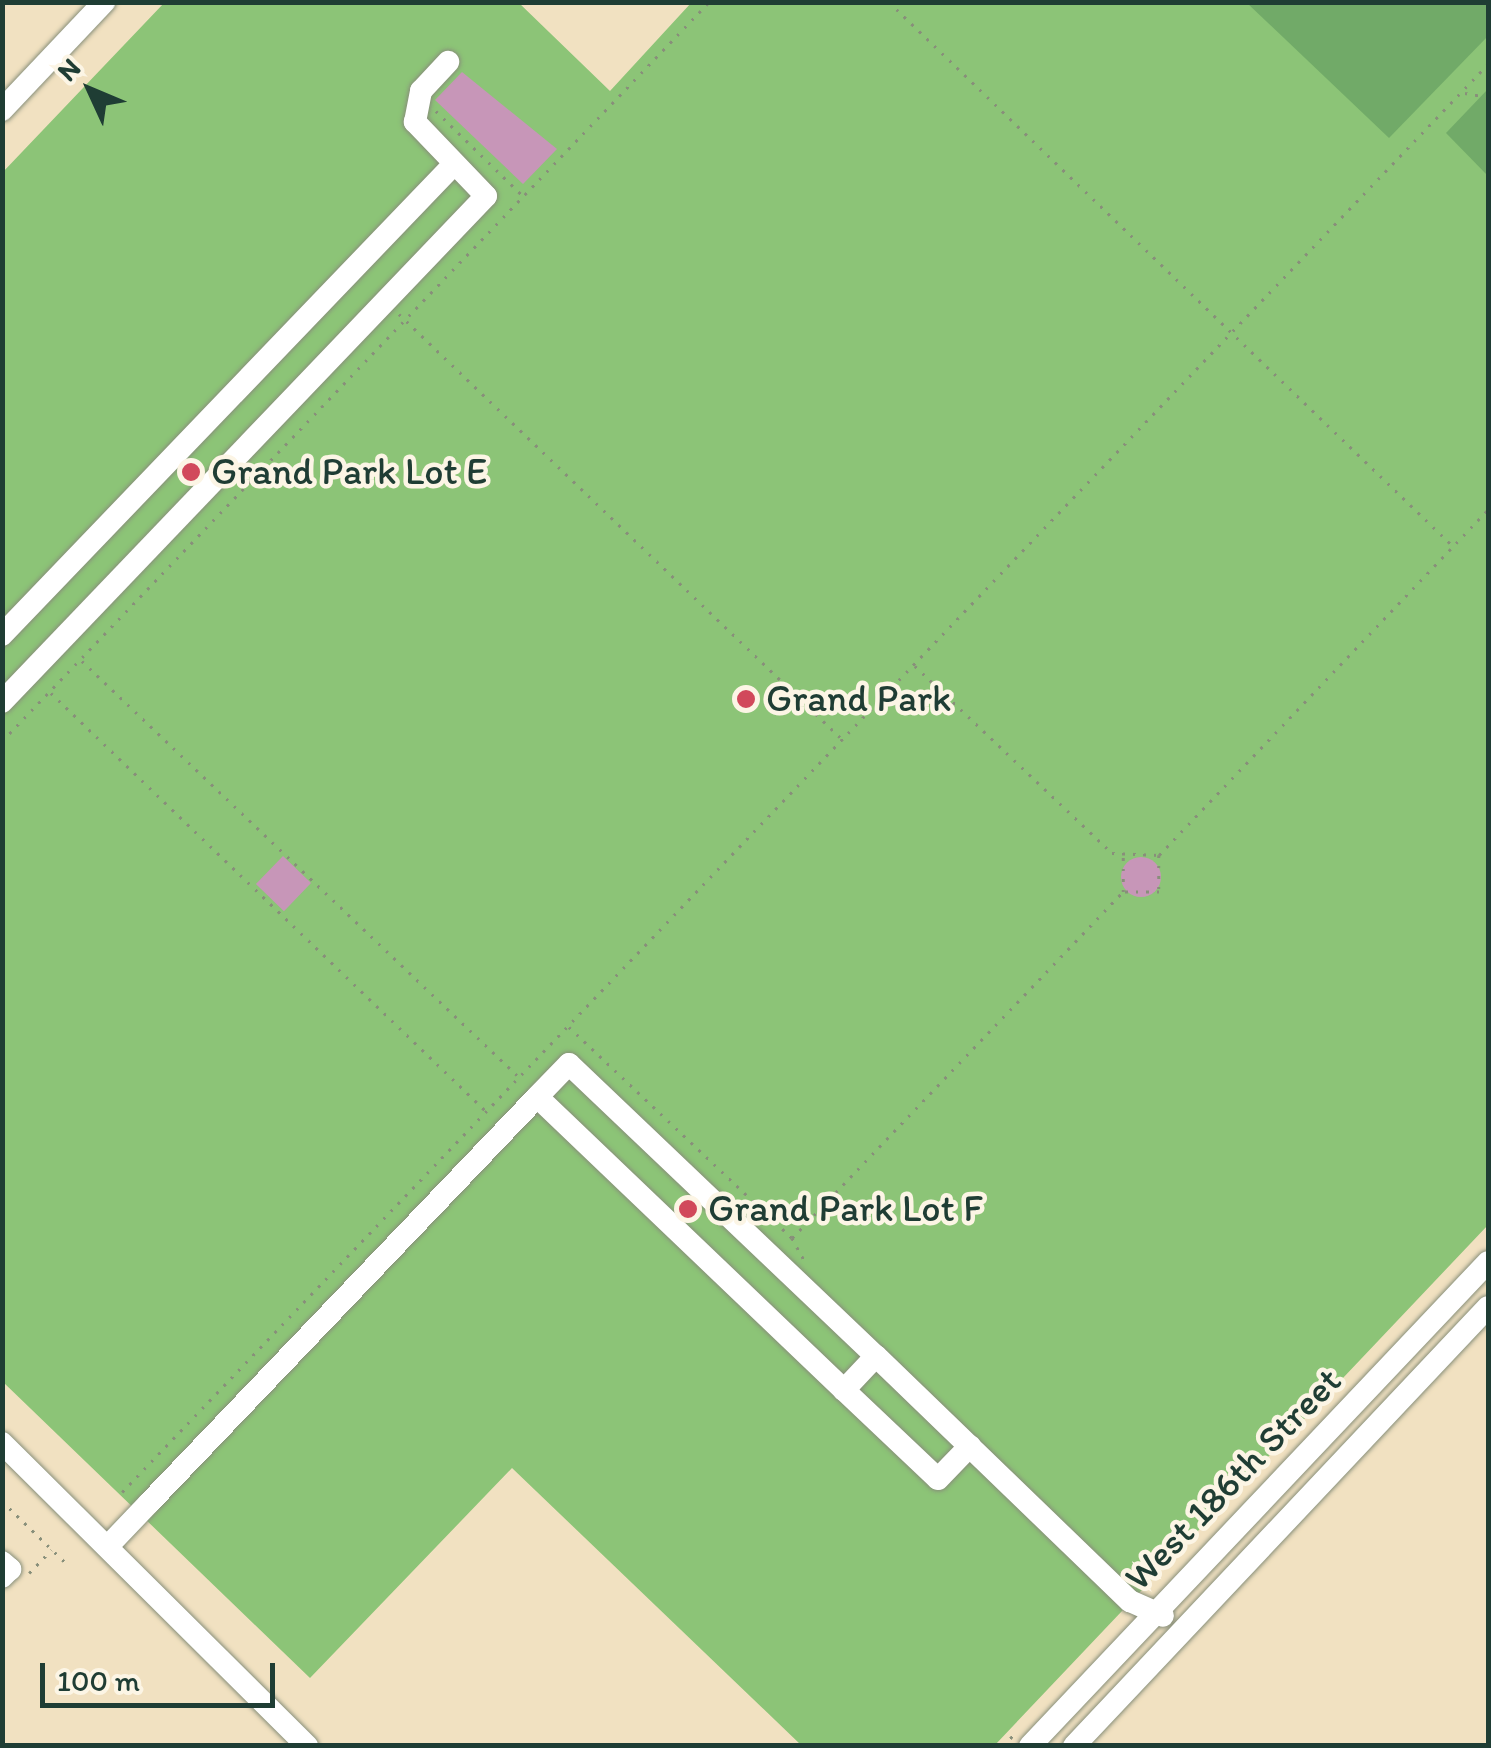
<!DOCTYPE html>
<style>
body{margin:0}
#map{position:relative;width:1491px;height:1748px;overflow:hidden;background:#f1e1c1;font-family:Itim,sans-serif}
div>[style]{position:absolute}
.green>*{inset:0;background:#8cc477}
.forest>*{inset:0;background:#71aa68}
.building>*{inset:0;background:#c796b8;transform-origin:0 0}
.round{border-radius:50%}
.path>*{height:2.5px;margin-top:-1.25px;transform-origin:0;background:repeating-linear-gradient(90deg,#888f7a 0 2.5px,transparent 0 10.5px)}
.roads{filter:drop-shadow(0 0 2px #888f7a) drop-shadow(0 0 2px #888f7a)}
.minor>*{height:22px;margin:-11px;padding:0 11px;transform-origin:11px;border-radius:11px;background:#fff}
.dots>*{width:28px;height:28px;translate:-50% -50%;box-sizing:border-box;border:5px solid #fcf5e5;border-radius:50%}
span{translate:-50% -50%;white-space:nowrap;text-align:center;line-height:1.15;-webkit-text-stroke:9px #fcf5e5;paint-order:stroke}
.poi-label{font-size:38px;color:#1f3d34}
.left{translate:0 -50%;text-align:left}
.street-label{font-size:38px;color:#1f3d34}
.frame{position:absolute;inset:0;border:5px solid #1f3d34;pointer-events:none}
.north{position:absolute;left:40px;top:40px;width:100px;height:100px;-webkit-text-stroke:8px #fcf5e5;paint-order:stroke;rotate:314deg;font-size:28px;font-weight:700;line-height:40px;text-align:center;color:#1f3d34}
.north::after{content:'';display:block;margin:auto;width:35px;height:45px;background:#1f3d34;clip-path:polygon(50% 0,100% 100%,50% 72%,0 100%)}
.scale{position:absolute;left:40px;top:1663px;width:235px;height:45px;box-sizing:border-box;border:5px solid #1f3d34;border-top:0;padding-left:12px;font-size:30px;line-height:35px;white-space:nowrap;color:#1f3d34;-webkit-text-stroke:8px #fcf5e5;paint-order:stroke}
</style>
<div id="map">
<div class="green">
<div style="clip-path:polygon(164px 3px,519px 3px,610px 91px,691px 3px,1488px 3px,1488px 1225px,995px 1745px,801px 1745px,512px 1468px,310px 1678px,3px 1382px,2px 173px)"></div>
</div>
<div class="forest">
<div style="clip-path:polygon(1247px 3px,1488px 3px,1488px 36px,1389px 138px)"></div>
<div style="clip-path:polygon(1488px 89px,1488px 176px,1446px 133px)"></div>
</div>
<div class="building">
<div style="clip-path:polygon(462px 72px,557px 149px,523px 184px,435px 100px)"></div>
<div style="left:283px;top:856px;width:39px;height:39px;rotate:44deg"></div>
<div class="round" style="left:1121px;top:857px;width:40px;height:40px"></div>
</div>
<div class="path">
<div style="left:889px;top:2px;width:784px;rotate:43.97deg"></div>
<div style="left:1465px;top:93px;width:23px;rotate:10deg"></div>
<div style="left:436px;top:111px;width:122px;rotate:44.3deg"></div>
<div style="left:399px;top:314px;width:612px;rotate:43.81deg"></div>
<div style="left:82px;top:661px;width:602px;rotate:43.59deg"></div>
<div style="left:915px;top:666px;width:272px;rotate:43.5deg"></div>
<div style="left:1112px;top:853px;width:47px;rotate:2.4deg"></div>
<div style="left:1159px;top:855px;width:37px;rotate:90deg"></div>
<div style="left:1159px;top:892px;width:36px;rotate:180deg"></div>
<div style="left:1123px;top:892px;width:37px;rotate:-90deg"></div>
<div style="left:51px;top:693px;width:602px;rotate:43.86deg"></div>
<div style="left:2px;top:741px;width:1023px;rotate:-46.27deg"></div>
<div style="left:1159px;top:855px;width:477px;rotate:-46.4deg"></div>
<div style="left:569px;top:1027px;width:307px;rotate:43.4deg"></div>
<div style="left:792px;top:1238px;width:25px;rotate:61deg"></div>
<div style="left:792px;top:1238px;width:479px;rotate:-46.3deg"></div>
<div style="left:122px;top:1492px;width:1976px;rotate:-46.27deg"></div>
<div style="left:2px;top:1501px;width:89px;rotate:44.1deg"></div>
<div style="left:29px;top:1573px;width:32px;rotate:-46deg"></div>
<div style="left:1003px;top:1746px;width:18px;rotate:-47deg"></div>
</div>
<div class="roads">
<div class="minor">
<div style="left:2px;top:110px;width:149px;rotate:-46.6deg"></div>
<div style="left:2px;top:635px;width:651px;rotate:-46.18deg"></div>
<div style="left:2px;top:702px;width:700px;rotate:-46.27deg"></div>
<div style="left:486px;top:196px;width:103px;rotate:-133.8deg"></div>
<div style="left:415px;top:122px;width:32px;rotate:-79deg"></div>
<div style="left:421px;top:91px;width:40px;rotate:-47deg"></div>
<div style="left:876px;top:1356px;width:353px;rotate:44deg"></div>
<div style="left:1130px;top:1601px;width:36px;rotate:24deg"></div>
<div style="left:844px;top:1390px;width:129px;rotate:43.4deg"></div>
<div style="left:938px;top:1479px;width:46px;rotate:-45.9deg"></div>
<div style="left:2px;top:1443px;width:430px;rotate:44.8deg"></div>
<div style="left:109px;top:1545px;width:58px;rotate:-46.4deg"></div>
<div style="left:149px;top:1503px;width:562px;rotate:-46.3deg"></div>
<div style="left:537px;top:1097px;width:46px;rotate:-45.9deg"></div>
<div style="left:569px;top:1064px;width:424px;rotate:43.6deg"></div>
<div style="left:876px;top:1356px;width:47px;rotate:133.3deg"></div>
<div style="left:844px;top:1390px;width:424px;rotate:-136.3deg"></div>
<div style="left:2px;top:1562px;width:11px;rotate:41deg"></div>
<div style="left:10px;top:1569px;width:11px;rotate:135deg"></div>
<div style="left:1030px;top:1746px;width:666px;rotate:-46.58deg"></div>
<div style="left:1074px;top:1746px;width:603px;rotate:-46.68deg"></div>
</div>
</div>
<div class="dots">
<div style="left:191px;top:472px;background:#d1495b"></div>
<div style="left:746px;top:699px;background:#d1495b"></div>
<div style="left:688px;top:1209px;background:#d1495b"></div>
</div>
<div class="poi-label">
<span class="left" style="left:211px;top:472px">Grand Park Lot E</span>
<span class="left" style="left:766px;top:699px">Grand Park</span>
<span class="left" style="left:708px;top:1209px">Grand Park Lot F</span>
</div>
<div class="street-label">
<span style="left:1233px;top:1479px;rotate:-46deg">West 186th Street</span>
</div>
<div class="frame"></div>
<div class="north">N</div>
<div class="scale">100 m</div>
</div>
